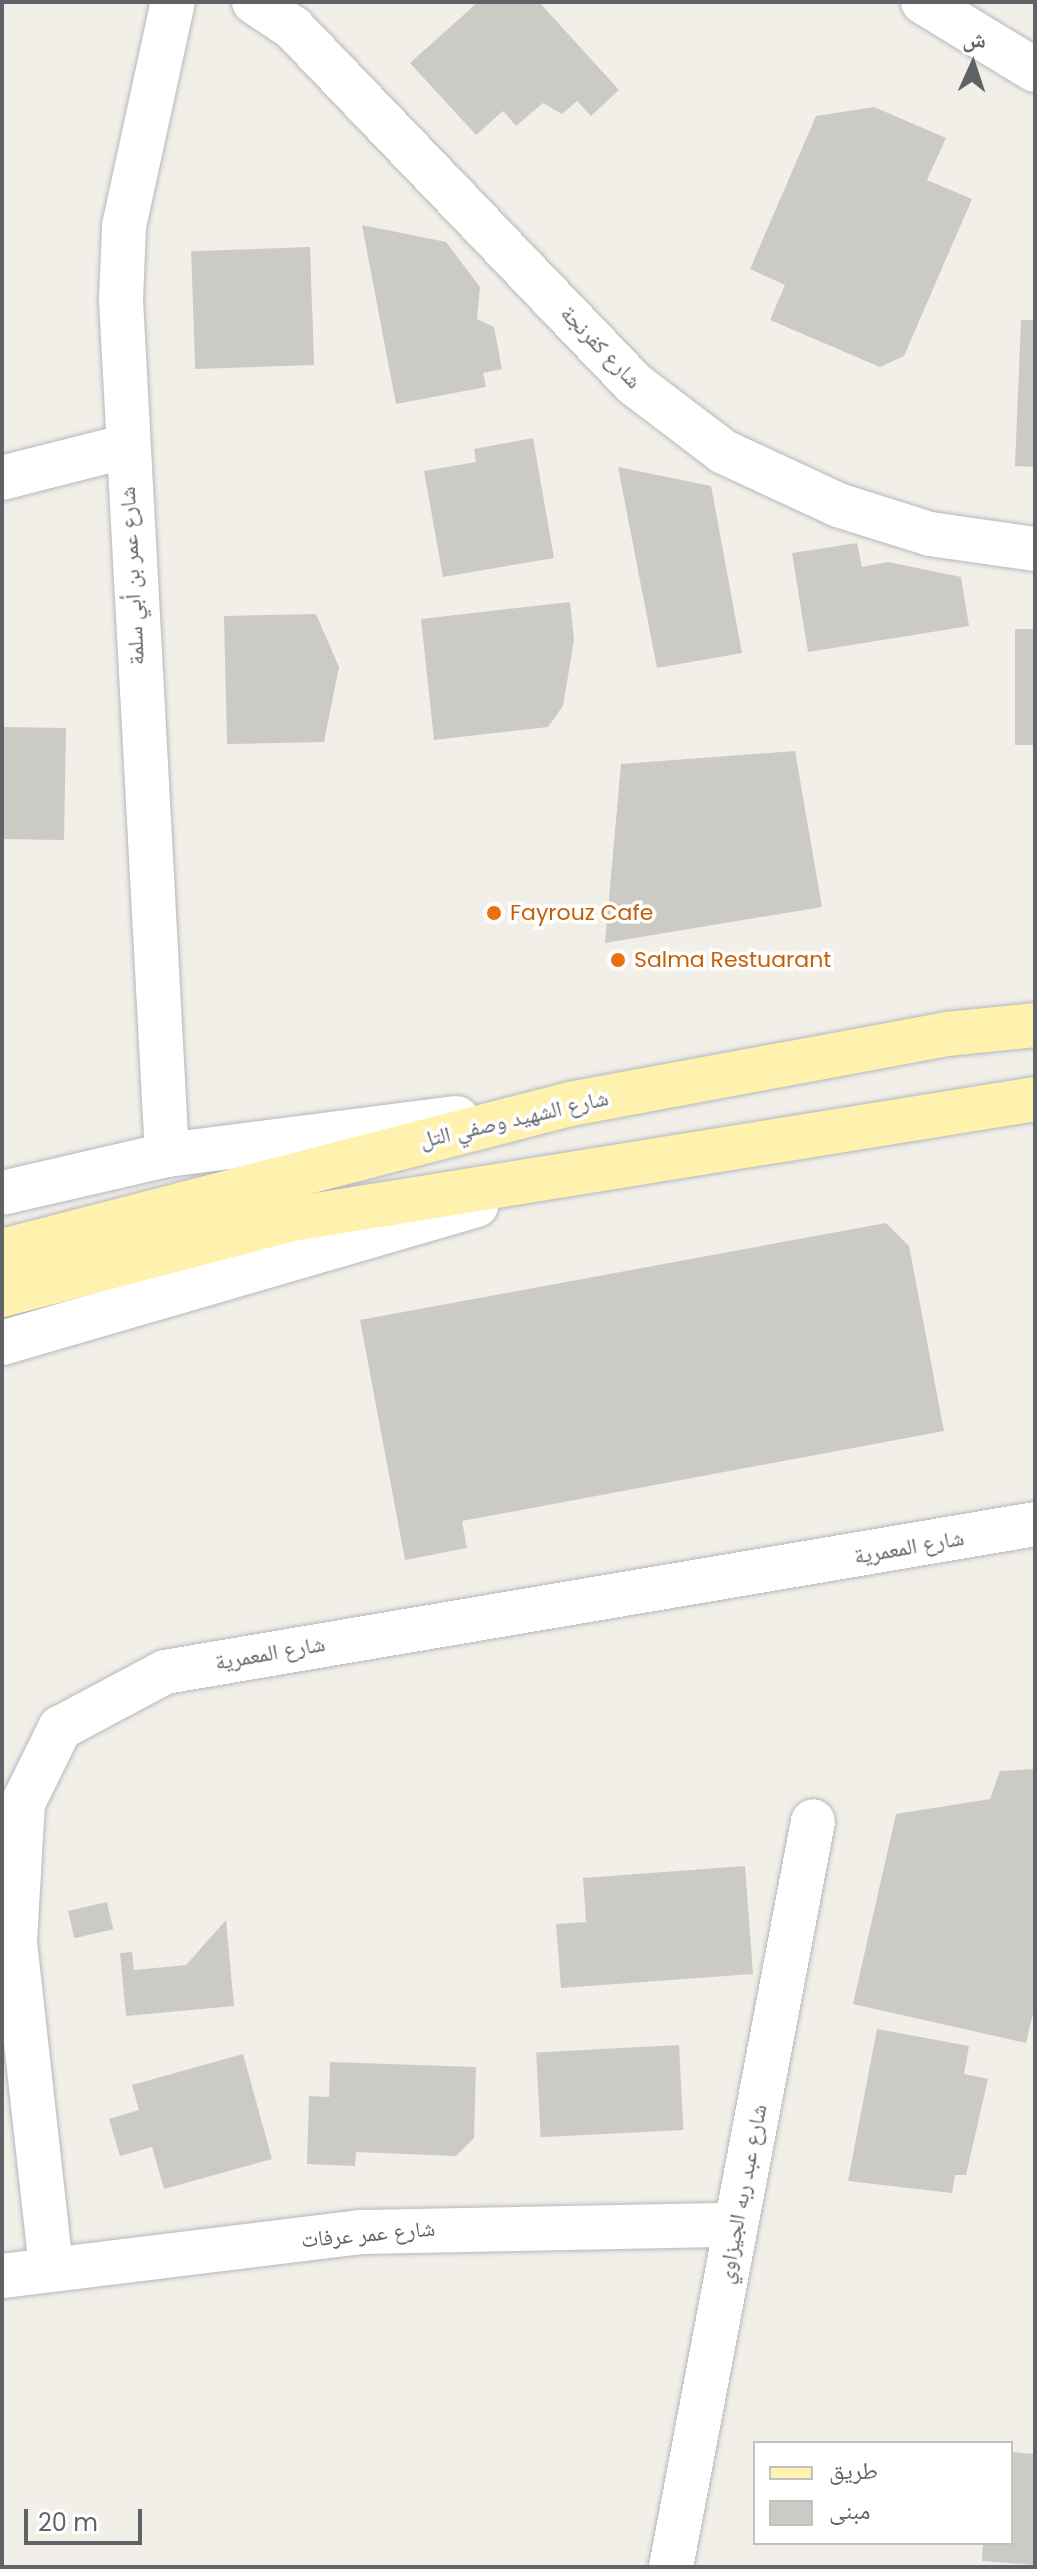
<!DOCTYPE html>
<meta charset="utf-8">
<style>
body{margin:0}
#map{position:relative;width:1037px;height:2569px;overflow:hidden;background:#f1efe8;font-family:Poppins,"Noto Naskh Arabic",sans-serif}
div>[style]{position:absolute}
.building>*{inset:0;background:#cccac5;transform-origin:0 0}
.roads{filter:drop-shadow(0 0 2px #b5b8bc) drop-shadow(0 0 2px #b5b8bc)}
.minor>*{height:44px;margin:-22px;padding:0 22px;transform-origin:22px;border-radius:22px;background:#fff}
.major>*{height:44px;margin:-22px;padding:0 22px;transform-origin:22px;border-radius:22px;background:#fff2af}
.dots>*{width:22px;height:22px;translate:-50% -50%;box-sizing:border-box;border:4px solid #fff;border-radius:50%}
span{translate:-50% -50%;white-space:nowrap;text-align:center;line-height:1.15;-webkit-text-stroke:7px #fff;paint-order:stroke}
.street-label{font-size:22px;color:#5f6368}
.food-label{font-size:22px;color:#c56008}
.left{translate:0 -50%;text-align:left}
.frame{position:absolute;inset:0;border:4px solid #5f6368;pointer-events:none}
.legend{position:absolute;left:753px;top:2441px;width:260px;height:104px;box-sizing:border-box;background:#fff;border:2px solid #bfc1c3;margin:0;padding:10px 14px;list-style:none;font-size:24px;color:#5f6368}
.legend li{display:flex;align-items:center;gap:16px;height:40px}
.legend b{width:40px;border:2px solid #bfc1c3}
.north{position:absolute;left:933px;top:24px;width:80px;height:80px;-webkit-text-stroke:6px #fff;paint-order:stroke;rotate:3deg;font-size:22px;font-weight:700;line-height:32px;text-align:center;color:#5f6368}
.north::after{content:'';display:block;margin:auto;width:28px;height:36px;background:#5f6368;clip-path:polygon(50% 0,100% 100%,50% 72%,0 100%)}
.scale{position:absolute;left:24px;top:2509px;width:118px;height:36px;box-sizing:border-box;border:4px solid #5f6368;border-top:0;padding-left:10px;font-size:24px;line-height:28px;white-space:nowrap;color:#5f6368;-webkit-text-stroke:6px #fff;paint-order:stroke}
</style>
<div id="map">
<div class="building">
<div style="clip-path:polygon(478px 2px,539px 2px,619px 90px,591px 116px,577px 101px,562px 114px,543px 103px,516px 126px,503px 111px,476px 135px,410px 63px)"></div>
<div style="clip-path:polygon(874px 107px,946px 138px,927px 180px,972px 199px,904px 356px,880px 367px,770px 320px,785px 285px,750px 269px,816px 116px)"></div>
<div style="clip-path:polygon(362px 225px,446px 242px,480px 287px,477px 319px,494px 327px,502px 369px,483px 373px,486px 387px,396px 404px)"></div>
<div style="left:310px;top:247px;width:118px;height:119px;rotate:88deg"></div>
<div style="clip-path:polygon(1021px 320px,1035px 320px,1035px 467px,1015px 466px)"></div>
<div style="clip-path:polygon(533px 438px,554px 558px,443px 577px,424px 471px,476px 462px,474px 449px)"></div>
<div style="clip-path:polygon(618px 467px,711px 486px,742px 653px,657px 668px)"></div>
<div style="clip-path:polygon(857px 543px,862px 567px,888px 562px,961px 577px,969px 626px,808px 652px,792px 553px)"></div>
<div style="clip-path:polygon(570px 602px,574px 640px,563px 706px,548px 727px,434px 740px,421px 619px)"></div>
<div style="clip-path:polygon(316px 614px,339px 667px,324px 742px,227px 744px,224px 616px)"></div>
<div style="left:1015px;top:629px;width:20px;height:116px"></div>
<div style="left:2px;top:727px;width:64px;height:112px;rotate:1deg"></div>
<div style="clip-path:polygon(795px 751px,822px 907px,605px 943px,621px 764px)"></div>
<div style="clip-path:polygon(886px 1223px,909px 1246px,944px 1431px,462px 1521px,467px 1548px,405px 1560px,360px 1320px)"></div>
<div style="clip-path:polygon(1035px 1769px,1035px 2005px,1026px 2043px,853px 2004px,896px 1814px,990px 1799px,1000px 1771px)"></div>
<div style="clip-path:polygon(745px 1866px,753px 1974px,561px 1988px,556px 1924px,586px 1922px,583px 1878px)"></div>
<div style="left:107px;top:1902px;width:28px;height:40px;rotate:77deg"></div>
<div style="clip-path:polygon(226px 1920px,234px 2006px,126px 2016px,120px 1953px,132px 1952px,134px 1970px,186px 1965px)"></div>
<div style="clip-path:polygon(877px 2029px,969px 2046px,964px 2074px,988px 2079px,966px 2175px,955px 2175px,952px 2193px,848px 2181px)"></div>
<div style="left:679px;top:2045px;width:85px;height:143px;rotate:87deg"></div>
<div style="clip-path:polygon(243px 2054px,272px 2159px,164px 2189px,152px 2147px,120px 2156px,109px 2119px,139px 2110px,132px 2085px)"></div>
<div style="clip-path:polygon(330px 2062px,476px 2067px,474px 2138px,456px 2156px,356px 2152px,355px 2166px,307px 2164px,309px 2096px,329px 2097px)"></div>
<div style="clip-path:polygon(1011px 2452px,1035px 2454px,1035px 2565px,982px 2561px,983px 2543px,1011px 2543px)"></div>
</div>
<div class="roads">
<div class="minor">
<div style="left:254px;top:2px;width:47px;rotate:33.7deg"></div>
<div style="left:293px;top:28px;width:492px;rotate:46.2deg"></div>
<div style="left:633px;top:383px;width:114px;rotate:37.2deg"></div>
<div style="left:724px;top:452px;width:126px;rotate:24.9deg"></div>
<div style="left:838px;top:505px;width:96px;rotate:17.5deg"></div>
<div style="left:930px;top:534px;width:106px;rotate:8.1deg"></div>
<div style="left:923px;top:2px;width:131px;rotate:31.3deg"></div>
<div style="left:2px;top:478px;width:126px;rotate:-14.3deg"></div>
<div style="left:167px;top:1155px;width:857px;rotate:-93.08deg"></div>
<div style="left:121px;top:299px;width:73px;rotate:-87.6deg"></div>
<div style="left:124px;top:226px;width:229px;rotate:-77.7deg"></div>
<div style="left:2px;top:1193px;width:169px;rotate:-13deg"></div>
<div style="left:167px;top:1155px;width:292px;rotate:-7.3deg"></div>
<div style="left:2px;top:1343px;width:494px;rotate:-16.2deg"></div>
<div style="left:51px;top:2268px;width:329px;rotate:-96.3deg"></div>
<div style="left:15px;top:1941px;width:138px;rotate:-86.7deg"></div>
<div style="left:23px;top:1803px;width:84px;rotate:-63.7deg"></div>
<div style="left:60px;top:1728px;width:119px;rotate:-28.1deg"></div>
<div style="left:165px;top:1672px;width:882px;rotate:-9.65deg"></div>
<div style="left:2px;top:2276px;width:361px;rotate:-7deg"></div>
<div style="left:360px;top:2232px;width:376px;rotate:-1.1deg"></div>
<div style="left:671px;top:2567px;width:759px;rotate:-79.22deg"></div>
</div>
<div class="major">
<div style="left:2px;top:1251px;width:587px;rotate:-14.51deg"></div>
<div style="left:570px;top:1104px;width:383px;rotate:-10.5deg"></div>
<div style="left:947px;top:1034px;width:88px;rotate:-5.8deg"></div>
<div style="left:2px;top:1295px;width:300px;rotate:-14.7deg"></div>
<div style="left:292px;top:1219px;width:753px;rotate:-9.17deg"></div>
</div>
</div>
<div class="dots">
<div style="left:494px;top:913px;background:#e8710a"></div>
<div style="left:618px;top:960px;background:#e8710a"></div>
</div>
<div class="street-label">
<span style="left:601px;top:347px;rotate:46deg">شارع كفرنجة</span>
<span style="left:132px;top:576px;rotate:-93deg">شارع عمر بن أبي سلمة</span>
<span style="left:514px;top:1119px;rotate:-13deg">شارع الشهيد وصفي التل</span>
<span style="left:909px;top:1547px;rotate:-10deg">شارع المعمرية</span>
<span style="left:270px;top:1653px;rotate:-10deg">شارع المعمرية</span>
<span style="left:742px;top:2194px;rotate:-79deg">شارع عبد ربه الجيزاوي</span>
<span style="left:368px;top:2234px;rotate:-5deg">شارع عمر عرفات</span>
</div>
<div class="food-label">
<span class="left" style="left:510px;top:913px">Fayrouz Cafe</span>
<span class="left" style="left:634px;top:960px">Salma Restuarant</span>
</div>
<div class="frame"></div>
<ul class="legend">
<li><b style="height:10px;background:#fff2af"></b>طريق</li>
<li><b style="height:22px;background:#cccac5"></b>مبنى</li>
</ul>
<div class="north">ش</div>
<div class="scale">20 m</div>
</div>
